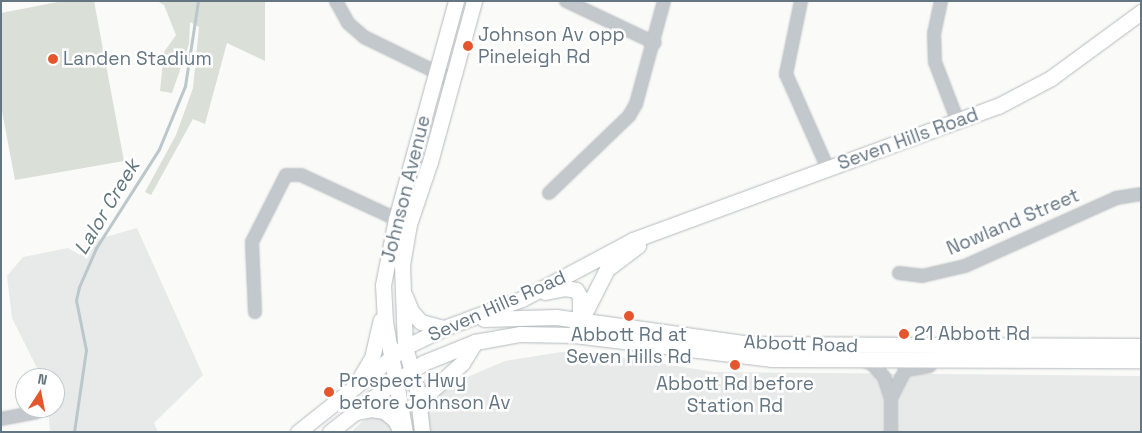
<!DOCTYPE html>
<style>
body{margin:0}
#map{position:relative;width:1142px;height:433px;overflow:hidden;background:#fafaf8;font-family:"Space Grotesk",sans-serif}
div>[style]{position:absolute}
.built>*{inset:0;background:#e8e9e9}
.green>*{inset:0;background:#dadfd7}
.stream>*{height:3px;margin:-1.5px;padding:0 1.5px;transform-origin:1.5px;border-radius:1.5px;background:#bbc7cb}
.roads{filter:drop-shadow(0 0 1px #b5babe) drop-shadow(0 0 1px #b5babe)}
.minor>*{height:12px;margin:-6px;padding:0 6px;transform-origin:6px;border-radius:6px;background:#c3c8cc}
.major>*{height:15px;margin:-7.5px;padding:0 7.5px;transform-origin:7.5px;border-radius:7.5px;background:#fff}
.dots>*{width:14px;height:14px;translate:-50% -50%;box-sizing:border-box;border:2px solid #fff;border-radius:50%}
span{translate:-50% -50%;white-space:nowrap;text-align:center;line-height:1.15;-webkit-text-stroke:5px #fff;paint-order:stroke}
.poi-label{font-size:19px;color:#657683}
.left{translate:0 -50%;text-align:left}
.street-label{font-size:19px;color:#657683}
.water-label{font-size:20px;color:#60757c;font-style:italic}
.frame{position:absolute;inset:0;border:2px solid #657683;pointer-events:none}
.north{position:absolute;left:15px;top:368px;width:50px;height:50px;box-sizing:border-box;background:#fff;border:1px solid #c1c8cd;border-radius:50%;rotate:11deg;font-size:14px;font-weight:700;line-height:20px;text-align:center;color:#657683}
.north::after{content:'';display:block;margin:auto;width:18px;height:22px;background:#e4572e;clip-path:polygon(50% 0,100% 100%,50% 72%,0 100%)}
</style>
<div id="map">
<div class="built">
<div style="clip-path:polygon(137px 228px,203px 375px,154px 423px,158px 432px,50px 432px,48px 408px,55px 408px,55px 378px,42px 378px,12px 318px,7px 276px,23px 257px,68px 248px,80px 255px,88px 242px)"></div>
<div style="clip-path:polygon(561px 352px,615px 356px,714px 372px,1141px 376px,1141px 432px,351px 432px,363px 421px,505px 361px)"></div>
</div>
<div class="green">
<div style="clip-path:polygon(63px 1px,94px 1px,124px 161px,15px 180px,1px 106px,1px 13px)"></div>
<div style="clip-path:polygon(157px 1px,265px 1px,265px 61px,227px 43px,205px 124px,193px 119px,151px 195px,145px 192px,176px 135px,193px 88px,199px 27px,190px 22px,189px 44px,172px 93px,160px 91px,164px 52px,176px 35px,164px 5px)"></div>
</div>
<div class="stream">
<div style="left:74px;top:432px;width:83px;rotate:-81.7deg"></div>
<div style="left:86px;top:350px;width:51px;rotate:-101.3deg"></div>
<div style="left:76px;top:300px;width:13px;rotate:-77deg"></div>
<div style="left:79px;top:287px;width:43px;rotate:-66.4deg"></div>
<div style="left:96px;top:248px;width:117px;rotate:-57.5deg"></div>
<div style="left:159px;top:149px;width:68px;rotate:-67.6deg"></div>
<div style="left:185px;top:86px;width:86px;rotate:-81.3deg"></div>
</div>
<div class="roads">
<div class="minor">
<div style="left:336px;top:1px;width:25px;rotate:61deg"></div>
<div style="left:348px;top:23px;width:21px;rotate:41deg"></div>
<div style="left:364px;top:37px;width:98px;rotate:26deg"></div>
<div style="left:566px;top:1px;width:98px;rotate:25.3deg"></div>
<div style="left:801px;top:1px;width:75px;rotate:101.6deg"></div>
<div style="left:786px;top:74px;width:104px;rotate:66.1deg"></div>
<div style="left:941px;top:1px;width:34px;rotate:102deg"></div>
<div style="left:934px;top:34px;width:28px;rotate:88deg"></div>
<div style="left:935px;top:62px;width:64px;rotate:69deg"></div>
<div style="left:549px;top:193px;width:111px;rotate:-43.9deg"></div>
<div style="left:629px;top:116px;width:14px;rotate:-60deg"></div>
<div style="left:636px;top:104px;width:107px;rotate:-74.8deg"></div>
<div style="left:899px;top:273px;width:23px;rotate:7deg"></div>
<div style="left:922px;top:276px;width:44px;rotate:-13.1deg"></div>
<div style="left:965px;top:266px;width:166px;rotate:-24.2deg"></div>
<div style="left:1116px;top:198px;width:25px;rotate:-9deg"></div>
<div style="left:255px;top:312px;width:70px;rotate:-92.5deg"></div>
<div style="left:252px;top:242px;width:75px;rotate:-63.1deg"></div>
<div style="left:286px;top:175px;width:15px"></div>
<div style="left:301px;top:175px;width:115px;rotate:24.8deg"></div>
<div style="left:861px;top:360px;width:12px;rotate:20deg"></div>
<div style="left:872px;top:364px;width:18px;rotate:47deg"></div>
<div style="left:884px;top:377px;width:22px;rotate:72deg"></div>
<div style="left:891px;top:398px;width:34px;rotate:90deg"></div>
<div style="left:891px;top:398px;width:31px;rotate:-63deg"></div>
<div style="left:905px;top:370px;width:25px;rotate:-9deg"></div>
<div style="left:1px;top:419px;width:36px;rotate:-11deg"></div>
</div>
<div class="major">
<div style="left:545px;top:292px;width:20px;rotate:-11deg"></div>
<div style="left:565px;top:288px;width:11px;rotate:10deg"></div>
<div style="left:576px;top:290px;width:8px;rotate:60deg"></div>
<div style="left:580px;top:297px;width:23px;rotate:90deg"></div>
<div style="left:405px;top:296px;width:16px;rotate:68deg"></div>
<div style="left:411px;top:311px;width:15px;rotate:48deg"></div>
<div style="left:421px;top:322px;width:24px;rotate:15deg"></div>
<div style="left:484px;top:319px;width:72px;rotate:-1.6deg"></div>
<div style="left:556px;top:317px;width:196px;rotate:7.9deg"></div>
<div style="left:750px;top:344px;width:391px;rotate:0.3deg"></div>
<div style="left:576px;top:330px;width:68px;rotate:-63.1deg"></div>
<div style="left:607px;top:269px;width:39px;rotate:-37deg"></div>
<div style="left:361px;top:376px;width:21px;rotate:-59deg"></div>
<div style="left:372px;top:358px;width:39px;rotate:-77deg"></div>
<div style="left:420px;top:407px;width:19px;rotate:-55deg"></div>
<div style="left:431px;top:391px;width:42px;rotate:-42.1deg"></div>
<div style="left:462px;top:363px;width:25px;rotate:-58deg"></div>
<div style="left:357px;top:412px;width:14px;rotate:-12deg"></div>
<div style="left:371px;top:409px;width:13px;rotate:9deg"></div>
<div style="left:384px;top:411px;width:14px;rotate:39deg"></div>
<div style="left:395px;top:420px;width:13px;rotate:63deg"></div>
<div style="left:298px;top:432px;width:137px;rotate:-38.5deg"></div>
<div style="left:405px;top:347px;width:43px;rotate:-26deg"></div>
<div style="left:444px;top:328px;width:83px;rotate:-20.4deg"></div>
<div style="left:522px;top:299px;width:126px;rotate:-28deg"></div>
<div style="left:633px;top:240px;width:389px;rotate:-20.2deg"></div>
<div style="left:998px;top:106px;width:60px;rotate:-27.8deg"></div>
<div style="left:1051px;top:78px;width:112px;rotate:-36.3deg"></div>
<div style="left:330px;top:432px;width:68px;rotate:-38.4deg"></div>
<div style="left:383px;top:390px;width:48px;rotate:-34deg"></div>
<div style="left:423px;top:363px;width:56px;rotate:-22deg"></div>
<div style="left:475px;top:342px;width:46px;rotate:-10.1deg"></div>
<div style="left:520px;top:334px;width:54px;rotate:1.1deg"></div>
<div style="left:574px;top:335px;width:198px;rotate:6.9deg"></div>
<div style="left:771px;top:359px;width:370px;rotate:0.2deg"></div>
<div style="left:405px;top:432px;width:112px;rotate:-100.3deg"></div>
<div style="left:385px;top:322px;width:37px;rotate:-93deg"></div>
<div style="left:383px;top:285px;width:67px;rotate:-78.9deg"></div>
<div style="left:396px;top:219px;width:226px;rotate:-74.6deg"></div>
<div style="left:422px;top:432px;width:43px;rotate:-96.6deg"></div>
<div style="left:417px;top:389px;width:44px;rotate:-105.9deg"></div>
<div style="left:405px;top:347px;width:82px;rotate:-92.1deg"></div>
<div style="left:402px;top:265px;width:42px;rotate:-80.3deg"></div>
<div style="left:409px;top:224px;width:65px;rotate:-71.3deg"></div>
<div style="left:430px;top:162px;width:167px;rotate:-74.7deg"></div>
</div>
</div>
<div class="dots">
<div style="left:468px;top:46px;background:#e4572e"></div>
<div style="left:53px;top:59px;background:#e4572e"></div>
<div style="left:629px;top:316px;background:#e4572e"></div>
<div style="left:904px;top:334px;background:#e4572e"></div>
<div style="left:735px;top:365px;background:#e4572e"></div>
<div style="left:329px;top:392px;background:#e4572e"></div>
</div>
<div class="poi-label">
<span class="left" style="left:478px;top:46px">Johnson Av opp<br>Pineleigh Rd</span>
<span class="left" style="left:63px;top:59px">Landen Stadium</span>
<span class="left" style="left:914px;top:334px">21 Abbott Rd</span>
<span style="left:629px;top:346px">Abbott Rd at<br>Seven Hills Rd</span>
<span class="left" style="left:339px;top:392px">Prospect Hwy<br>before Johnson Av</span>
<span style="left:735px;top:395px">Abbott Rd before<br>Station Rd</span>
</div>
<div class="street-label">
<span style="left:908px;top:139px;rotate:-20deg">Seven Hills Road</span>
<span style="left:406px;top:189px;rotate:-76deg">Johnson Avenue</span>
<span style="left:1013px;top:222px;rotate:-23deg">Nowland Street</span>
<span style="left:497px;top:306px;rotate:-24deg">Seven Hills Road</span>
<span style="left:801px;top:344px;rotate:2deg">Abbott Road</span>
</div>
<div class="water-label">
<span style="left:107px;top:207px;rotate:-59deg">Lalor Creek</span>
</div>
<div class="frame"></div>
<div class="north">N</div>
</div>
